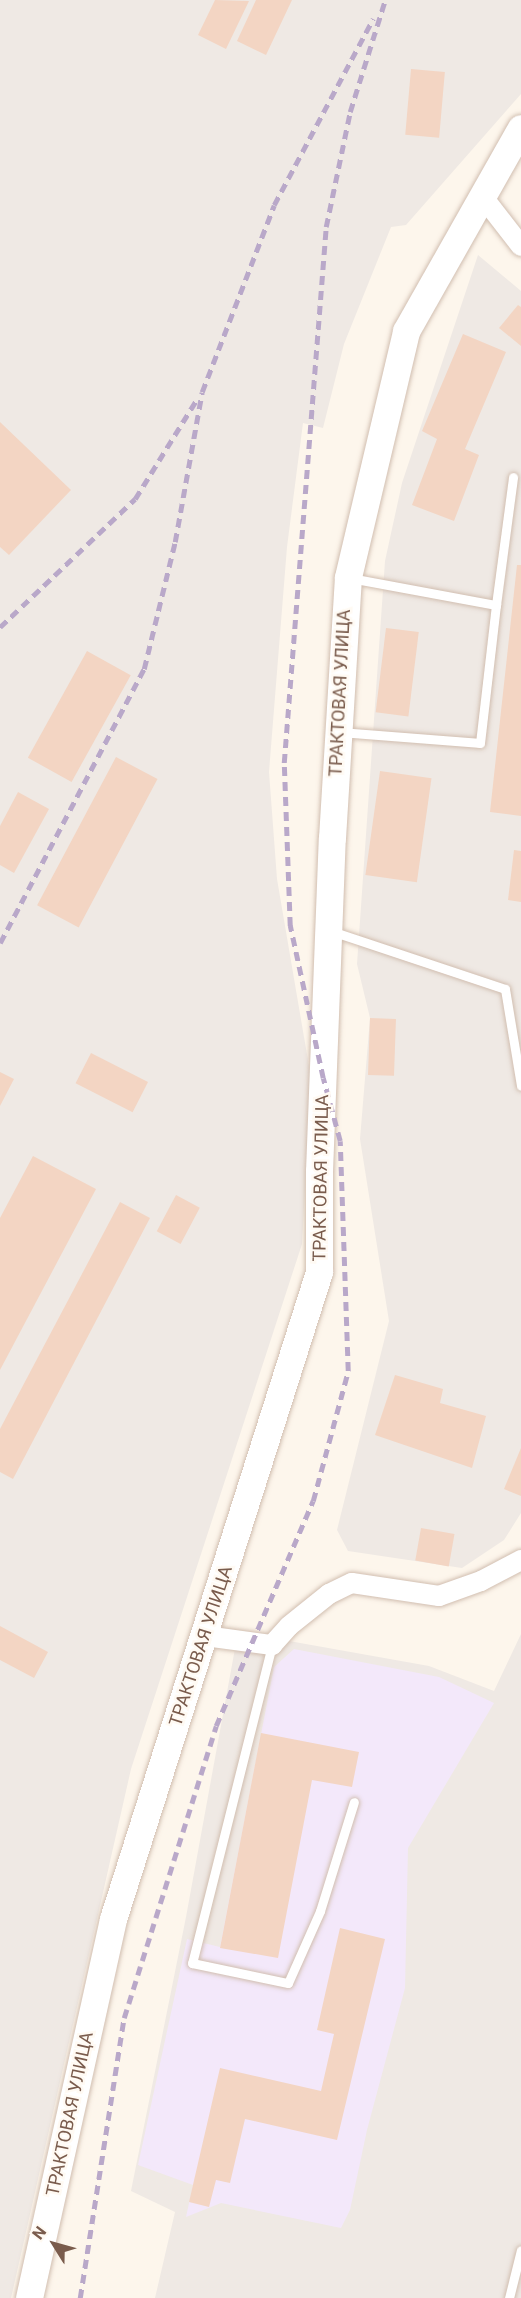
<!DOCTYPE html>
<meta charset="utf-8">
<style>
body{margin:0}
#map{position:relative;width:521px;height:2298px;overflow:hidden;background:#fdf6ec;font-family:Roboto,sans-serif}
div>[style]{position:absolute}
.industrial>*{inset:0;background:#efe9e4}
.education>*{inset:0;background:#f3e8fa}
.building>*{inset:0;background:#f3d5c3;transform-origin:0 0}
.roads{filter:drop-shadow(0 0 2px #d1beb0) drop-shadow(0 0 2px #d1beb0)}
.service>*{height:9px;margin:-4.5px;padding:0 4.5px;transform-origin:4.5px;border-radius:4.5px;background:#fff}
.minor>*{height:20px;margin:-10px;padding:0 10px;transform-origin:10px;border-radius:10px;background:#fff}
.secondary>*{height:27px;margin:-13.5px;padding:0 13.5px;transform-origin:13.5px;border-radius:13.5px;background:#fff}
.rail>*{height:4.5px;margin-top:-2.25px;transform-origin:0;background:repeating-linear-gradient(90deg,#b9a8c9 0 9px,transparent 0 15px)}
span{translate:-50% -50%;white-space:nowrap;text-align:center;line-height:1.15;-webkit-text-stroke:5px #fffaf3;paint-order:stroke}
.street-label{font-size:18px;color:#7a5c4d}
.north{position:absolute;left:24px;top:2214px;width:60px;height:60px;-webkit-text-stroke:4px #fffaf3;paint-order:stroke;rotate:307deg;font-size:16px;font-weight:700;line-height:24px;text-align:center;color:#7a5c4d}
.north::after{content:'';display:block;margin:auto;width:21px;height:27px;background:#7a5c4d;clip-path:polygon(50% 0,100% 100%,50% 72%,0 100%)}
</style>
<div id="map">
<div class="industrial">
<div style="clip-path:polygon(0 0,521px 0,521px 94px,406px 225px,391px 227px,344px 344px,323px 428px,303px 423px,287px 547px,269px 772px,277px 879px,311px 1078px,302px 1244px,131px 1769px,11px 2298px,0 2298px)"></div>
<div style="clip-path:polygon(478px 255px,521px 291px,521px 1513px,504px 1540px,462px 1568px,348px 1551px,337px 1530px,389px 1321px,360px 1139px,370px 1018px,357px 964px,385px 561px,402px 483px)"></div>
<div style="clip-path:polygon(238px 1632px,429px 1666px,494px 1691px,521px 1634px,521px 2298px,155px 2298px,175px 2212px,131px 2191px,186px 1917px)"></div>
</div>
<div class="education">
<div style="clip-path:polygon(294px 1649px,439px 1677px,494px 1703px,408px 1848px,405px 1988px,367px 2130px,350px 2210px,341px 2228px,221px 2203px,186px 2217px,193px 2185px,138px 2165px,187px 1939px,220px 1947px,274px 1667px)"></div>
</div>
<div class="building">
<div style="clip-path:polygon(215px 0,249px 1px,226px 49px,198px 35px)"></div>
<div style="clip-path:polygon(256px 0,292px 0,266px 55px,237px 41px)"></div>
<div style="left:411px;top:69px;width:34px;height:66px;rotate:5deg"></div>
<div style="clip-path:polygon(518px 305px,521px 307px,521px 346px,499px 328px)"></div>
<div style="clip-path:polygon(463px 334px,506px 352px,465px 449px,479px 455px,454px 521px,412px 505px,437px 439px,422px 431px)"></div>
<div style="clip-path:polygon(0 422px,71px 490px,9px 555px,0 547px)"></div>
<div style="clip-path:polygon(517px 565px,521px 565px,521px 816px,490px 812px)"></div>
<div style="left:386px;top:628px;width:33px;height:85px;rotate:7deg"></div>
<div style="left:87px;top:651px;width:50px;height:122px;rotate:29deg"></div>
<div style="left:116px;top:757px;width:47px;height:168px;rotate:28deg"></div>
<div style="left:380px;top:771px;width:52px;height:105px;rotate:8deg"></div>
<div style="clip-path:polygon(18px 792px,49px 809px,14px 873px,0 865px,0 826px)"></div>
<div style="clip-path:polygon(514px 850px,521px 851px,521px 902px,508px 900px)"></div>
<div style="left:370px;top:1018px;width:26px;height:57px;rotate:2deg"></div>
<div style="left:91px;top:1053px;width:64px;height:34px;rotate:27deg"></div>
<div style="clip-path:polygon(0 1072px,14px 1079px,0 1106px)"></div>
<div style="clip-path:polygon(33px 1156px,96px 1189px,0 1370px,0 1218px)"></div>
<div style="left:176px;top:1195px;width:27px;height:41px;rotate:28deg"></div>
<div style="clip-path:polygon(120px 1202px,150px 1218px,13px 1479px,0 1472px,0 1429px)"></div>
<div style="clip-path:polygon(395px 1375px,443px 1389px,440px 1403px,486px 1416px,472px 1468px,375px 1435px)"></div>
<div style="clip-path:polygon(521px 1448px,521px 1496px,504px 1489px)"></div>
<div style="left:421px;top:1528px;width:34px;height:33px;rotate:10deg"></div>
<div style="clip-path:polygon(0 1626px,48px 1652px,34px 1678px,0 1660px)"></div>
<div style="clip-path:polygon(261px 1733px,359px 1752px,352px 1787px,312px 1780px,278px 1958px,220px 1948px)"></div>
<div style="clip-path:polygon(340px 1928px,385px 1939px,337px 2140px,245px 2119px,230px 2183px,216px 2180px,209px 2207px,189px 2202px,220px 2068px,321px 2091px,334px 2034px,317px 2030px)"></div>
</div>
<div class="roads">
<div class="service">
<div style="left:496px;top:605px;width:129px;rotate:-82.4deg"></div>
<div style="left:341px;top:732px;width:139px;rotate:4.5deg"></div>
<div style="left:480px;top:743px;width:139px;rotate:-83.4deg"></div>
<div style="left:496px;top:605px;width:148px;rotate:-169.5deg"></div>
<div style="left:331px;top:931px;width:183px;rotate:18.4deg"></div>
<div style="left:505px;top:989px;width:98px;rotate:80.6deg"></div>
<div style="left:272px;top:1645px;width:328px;rotate:104.1deg"></div>
<div style="left:192px;top:1963px;width:98px;rotate:11.8deg"></div>
<div style="left:288px;top:1983px;width:79px;rotate:-66deg"></div>
<div style="left:320px;top:1911px;width:114px;rotate:-72.7deg"></div>
<div style="left:509px;top:2298px;width:49px;rotate:-76deg"></div>
</div>
<div class="minor">
<div style="left:483px;top:197px;width:62px;rotate:52.2deg"></div>
<div style="left:205px;top:1636px;width:68px;rotate:7.7deg"></div>
<div style="left:272px;top:1645px;width:25px;rotate:-48deg"></div>
<div style="left:289px;top:1626px;width:51px;rotate:-38.7deg"></div>
<div style="left:329px;top:1594px;width:25px;rotate:-26deg"></div>
<div style="left:352px;top:1583px;width:88px;rotate:8.5deg"></div>
<div style="left:439px;top:1596px;width:45px;rotate:-19.7deg"></div>
<div style="left:481px;top:1581px;width:45px;rotate:-27.7deg"></div>
</div>
<div class="secondary">
<div style="left:29px;top:2298px;width:388px;rotate:-77.5deg"></div>
<div style="left:113px;top:1919px;width:679px;rotate:-72.34deg"></div>
<div style="left:319px;top:1272px;width:101px;rotate:-90deg"></div>
<div style="left:319px;top:1171px;width:333px;rotate:-87.8deg"></div>
<div style="left:332px;top:838px;width:261px;rotate:-86.5deg"></div>
<div style="left:348px;top:577px;width:253px;rotate:-76.7deg"></div>
<div style="left:406px;top:331px;width:233px;rotate:-60.5deg"></div>
</div>
</div>
<div class="rail">
<div style="left:0;top:627px;width:186px;rotate:-43.5deg"></div>
<div style="left:135px;top:499px;width:118px;rotate:-58.2deg"></div>
<div style="left:0;top:943px;width:310px;rotate:-62.3deg"></div>
<div style="left:144px;top:669px;width:131px;rotate:-76.3deg"></div>
<div style="left:175px;top:542px;width:152px;rotate:-79.8deg"></div>
<div style="left:202px;top:392px;width:200px;rotate:-68.9deg"></div>
<div style="left:274px;top:205px;width:211px;rotate:-62deg"></div>
<div style="left:80px;top:2298px;width:283px;rotate:-81.1deg"></div>
<div style="left:124px;top:2018px;width:306px;rotate:-72.5deg"></div>
<div style="left:216px;top:1726px;width:245px;rotate:-66.7deg"></div>
<div style="left:313px;top:1501px;width:135px;rotate:-74.9deg"></div>
<div style="left:348px;top:1371px;width:230px;rotate:-92deg"></div>
<div style="left:340px;top:1141px;width:65px;rotate:-105.1deg"></div>
<div style="left:323px;top:1078px;width:156px;rotate:-102.2deg"></div>
<div style="left:290px;top:926px;width:163px;rotate:-92.1deg"></div>
<div style="left:284px;top:763px;width:538px;rotate:-85.52deg"></div>
<div style="left:326px;top:227px;width:117px;rotate:-78.2deg"></div>
<div style="left:350px;top:112px;width:117px;rotate:-72.6deg"></div>
</div>
<div class="street-label">
<span style="left:340px;top:693px;rotate:-87deg">ТРАКТОВАЯ УЛИЦА</span>
<span style="left:321px;top:1178px;rotate:-89deg">ТРАКТОВАЯ УЛИЦА</span>
<span style="left:201px;top:1646px;rotate:-72deg">ТРАКТОВАЯ УЛИЦА</span>
<span style="left:70px;top:2114px;rotate:-78deg">ТРАКТОВАЯ УЛИЦА</span>
</div>
<div class="north">N</div>
</div>
